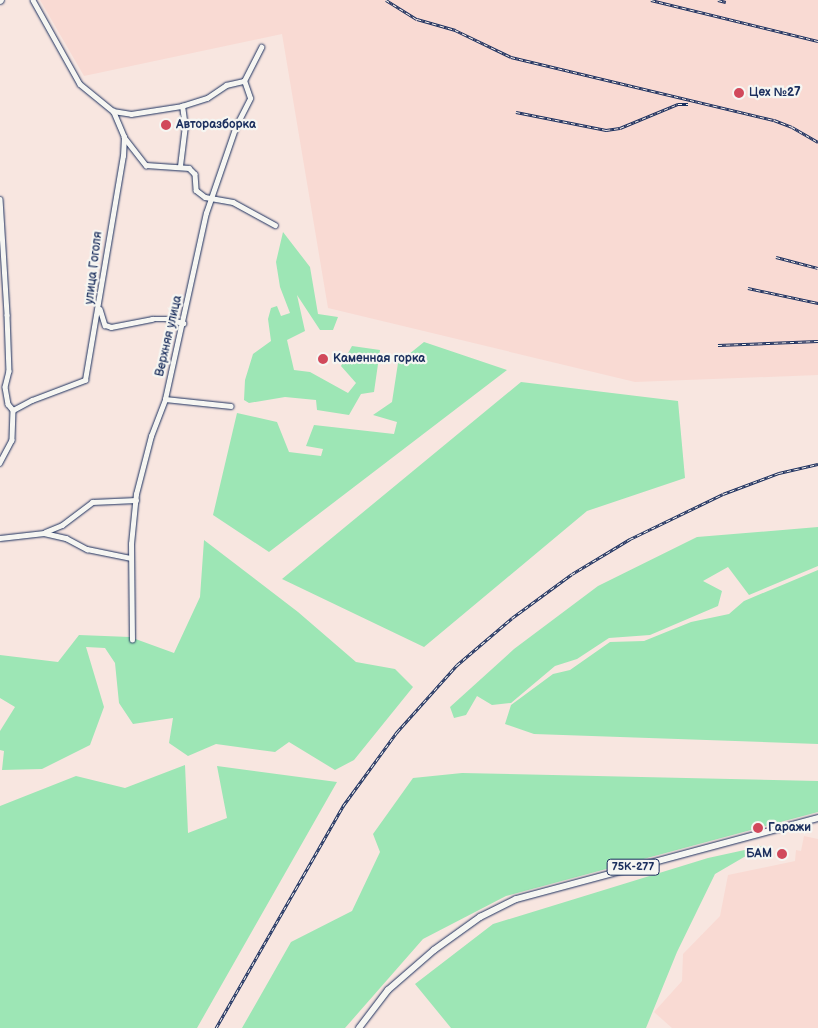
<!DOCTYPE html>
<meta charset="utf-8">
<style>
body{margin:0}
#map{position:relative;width:818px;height:1028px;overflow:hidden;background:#f8e6e0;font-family:"Balsamiq Sans",sans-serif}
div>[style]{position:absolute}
.built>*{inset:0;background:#f9dad3}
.green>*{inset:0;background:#9de6b5}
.roads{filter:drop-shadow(0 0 1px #1b2f5e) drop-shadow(0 0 1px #1b2f5e)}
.street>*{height:4.5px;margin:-2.25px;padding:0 2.25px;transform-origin:2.25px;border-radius:2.25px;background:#f6f6f2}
.primary>*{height:6px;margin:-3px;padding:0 3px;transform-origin:3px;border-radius:3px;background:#f6f6f2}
.rail>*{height:3px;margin-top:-1.5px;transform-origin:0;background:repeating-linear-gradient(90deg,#f6f6f2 0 4px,#1b2f5e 0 8px);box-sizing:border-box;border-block:1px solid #1b2f5e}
.dots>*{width:14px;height:14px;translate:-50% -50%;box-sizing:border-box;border:2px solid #f6f6f2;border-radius:50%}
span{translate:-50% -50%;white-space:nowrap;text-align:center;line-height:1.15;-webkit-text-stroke:4.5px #f6f6f2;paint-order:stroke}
.shield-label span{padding:1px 4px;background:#f6f6f2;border:1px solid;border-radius:4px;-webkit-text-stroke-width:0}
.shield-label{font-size:11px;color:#1b2f5e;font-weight:700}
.poi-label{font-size:12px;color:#1b2f5e;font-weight:700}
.left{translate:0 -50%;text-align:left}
.right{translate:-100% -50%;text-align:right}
.street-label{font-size:12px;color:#1b2f5e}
</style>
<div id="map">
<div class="built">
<div style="clip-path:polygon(40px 0,818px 0,818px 375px,635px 382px,328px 308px,282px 34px,84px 76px)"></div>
<div style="clip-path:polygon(804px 836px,818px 839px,818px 1028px,672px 1028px,654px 1012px,682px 981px,683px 954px,720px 916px,728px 875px,795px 861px,796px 850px,801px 851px)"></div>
</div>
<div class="green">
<div style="clip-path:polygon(283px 232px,310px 267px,318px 314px,338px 317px,333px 330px,320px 330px,297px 295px,305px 331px,287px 340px,294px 370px,310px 372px,348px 393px,356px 383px,341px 366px,352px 346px,380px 350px,374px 392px,361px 394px,349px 415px,317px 410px,316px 400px,285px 397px,249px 403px,244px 400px,245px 380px,253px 354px,271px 341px,268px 319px,271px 308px,277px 306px,281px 316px,290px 313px,280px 287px,276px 262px)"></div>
<div style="clip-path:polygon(424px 342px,507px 370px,269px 552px,213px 515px,237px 413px,277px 422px,289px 452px,321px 456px,323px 449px,306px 446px,314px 425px,394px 434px,397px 422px,373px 415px,392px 402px,398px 363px)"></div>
<div style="clip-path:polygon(521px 382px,678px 401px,685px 478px,587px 511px,424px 647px,282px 579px)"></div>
<div style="clip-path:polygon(818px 527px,818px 566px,749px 595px,728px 567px,703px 581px,722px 591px,718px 606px,650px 635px,609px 638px,577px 659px,555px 666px,511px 703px,492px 705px,477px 696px,466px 715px,454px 718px,450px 707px,514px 649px,598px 586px,697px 537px)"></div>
<div style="clip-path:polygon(204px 540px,298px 612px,356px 662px,395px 669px,413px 687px,354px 760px,335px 770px,289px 742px,275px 752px,216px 744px,188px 756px,169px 743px,173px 718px,133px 724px,119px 703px,115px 663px,105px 648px,86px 647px,104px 707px,90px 745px,42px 769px,2px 770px,4px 751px,0 750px,0 731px,15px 707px,0 698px,0 655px,58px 662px,79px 635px,130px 637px,174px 653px,200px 597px)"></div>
<div style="clip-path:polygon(818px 570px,818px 744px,534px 734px,505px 724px,511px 705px,553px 674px,570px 670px,610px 642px,644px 641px,691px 622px,729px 614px,744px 601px)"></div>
<div style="clip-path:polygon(185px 765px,188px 833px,227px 818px,217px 766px,337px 782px,197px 1028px,0 1028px,0 806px,76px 776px,125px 788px)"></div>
<div style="clip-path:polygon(462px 773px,818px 781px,818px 812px,506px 896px,423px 939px,345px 1028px,242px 1028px,291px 942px,352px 911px,380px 852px,373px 834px,413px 778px)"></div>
<div style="clip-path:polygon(763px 846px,715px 874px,677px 952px,646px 1028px,451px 1028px,415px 984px,493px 924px,708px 858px)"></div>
</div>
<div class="roads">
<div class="street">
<div style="left:33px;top:0;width:96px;rotate:60.8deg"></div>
<div style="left:80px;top:84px;width:43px;rotate:39.3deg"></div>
<div style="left:113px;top:111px;width:18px;rotate:9deg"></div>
<div style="left:131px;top:114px;width:52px;rotate:-8.9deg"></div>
<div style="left:182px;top:106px;width:26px;rotate:-18deg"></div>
<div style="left:207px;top:98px;width:23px;rotate:-34deg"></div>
<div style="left:226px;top:85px;width:18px;rotate:-13deg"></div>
<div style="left:0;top:1px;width:1px;rotate:-45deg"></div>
<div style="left:124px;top:137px;width:36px;rotate:52deg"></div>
<div style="left:146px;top:165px;width:43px;rotate:4deg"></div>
<div style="left:189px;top:168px;width:8px;rotate:45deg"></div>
<div style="left:195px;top:174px;width:16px;rotate:86deg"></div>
<div style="left:196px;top:190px;width:11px;rotate:38deg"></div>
<div style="left:205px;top:197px;width:28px;rotate:10deg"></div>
<div style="left:233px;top:202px;width:48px;rotate:28.7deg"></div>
<div style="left:180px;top:166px;width:39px;rotate:-83deg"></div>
<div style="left:185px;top:127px;width:21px;rotate:-98deg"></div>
<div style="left:0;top:199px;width:116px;rotate:86.5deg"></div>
<div style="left:7px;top:315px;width:56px;rotate:88deg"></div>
<div style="left:9px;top:371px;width:16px;rotate:104deg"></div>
<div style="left:5px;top:387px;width:17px;rotate:80deg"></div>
<div style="left:8px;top:404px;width:8px;rotate:50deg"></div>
<div style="left:13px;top:410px;width:30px;rotate:92deg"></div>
<div style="left:12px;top:440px;width:26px;rotate:118deg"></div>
<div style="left:100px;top:309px;width:17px;rotate:73deg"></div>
<div style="left:105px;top:325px;width:6px;rotate:18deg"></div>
<div style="left:111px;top:327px;width:42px;rotate:-11deg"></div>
<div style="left:152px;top:319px;width:16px"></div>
<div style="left:168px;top:319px;width:16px;rotate:15deg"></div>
<div style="left:165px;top:399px;width:66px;rotate:6.1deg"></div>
<div style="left:13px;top:410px;width:21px;rotate:-28deg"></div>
<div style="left:32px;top:400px;width:57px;rotate:-20.7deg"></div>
<div style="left:85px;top:380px;width:227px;rotate:-80.4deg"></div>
<div style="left:123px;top:156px;width:19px;rotate:-87deg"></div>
<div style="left:124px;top:137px;width:28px;rotate:-113deg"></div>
<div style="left:45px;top:532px;width:18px;rotate:-22deg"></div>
<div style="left:62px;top:525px;width:38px;rotate:-37deg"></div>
<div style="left:92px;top:502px;width:44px;rotate:-2.6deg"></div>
<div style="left:0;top:538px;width:44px;rotate:-6.5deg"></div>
<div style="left:44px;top:533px;width:23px;rotate:13deg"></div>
<div style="left:66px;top:538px;width:24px;rotate:28deg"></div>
<div style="left:87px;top:549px;width:45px;rotate:11.6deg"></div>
<div style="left:132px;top:640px;width:96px;rotate:-90.6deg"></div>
<div style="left:131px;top:544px;width:50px;rotate:-84.3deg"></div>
<div style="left:136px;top:494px;width:60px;rotate:-75.5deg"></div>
<div style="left:151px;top:436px;width:40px;rotate:-69deg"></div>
<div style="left:165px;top:399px;width:190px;rotate:-77.6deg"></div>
<div style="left:206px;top:213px;width:92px;rotate:-71deg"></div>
<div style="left:236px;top:126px;width:31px;rotate:-63deg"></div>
<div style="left:250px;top:98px;width:18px;rotate:-109deg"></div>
<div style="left:244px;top:81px;width:38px;rotate:-63deg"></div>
</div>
<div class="primary">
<div style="left:359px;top:1028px;width:48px;rotate:-52.7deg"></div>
<div style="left:388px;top:990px;width:61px;rotate:-41deg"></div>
<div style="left:434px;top:950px;width:57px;rotate:-35.7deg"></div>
<div style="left:480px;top:917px;width:40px;rotate:-26.6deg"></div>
<div style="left:516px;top:899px;width:313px;rotate:-15deg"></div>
</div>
</div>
<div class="rail">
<div style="left:386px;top:0;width:36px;rotate:32deg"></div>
<div style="left:417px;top:19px;width:40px;rotate:16deg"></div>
<div style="left:455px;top:30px;width:62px;rotate:25.7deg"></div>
<div style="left:511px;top:57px;width:270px;rotate:13.5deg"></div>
<div style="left:774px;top:120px;width:19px;rotate:21deg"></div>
<div style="left:792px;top:127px;width:30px;rotate:30deg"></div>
<div style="left:651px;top:0;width:172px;rotate:13.8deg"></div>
<div style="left:718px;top:0;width:8px;rotate:14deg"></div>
<div style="left:516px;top:112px;width:92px;rotate:11.3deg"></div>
<div style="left:606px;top:130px;width:14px;rotate:-8deg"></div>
<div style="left:620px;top:128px;width:63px;rotate:-22.5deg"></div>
<div style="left:678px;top:104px;width:10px"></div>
<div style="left:776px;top:257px;width:43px;rotate:14.7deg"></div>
<div style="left:748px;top:288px;width:72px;rotate:12.1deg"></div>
<div style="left:718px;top:345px;width:100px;rotate:-2.3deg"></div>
<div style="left:216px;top:1028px;width:256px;rotate:-60.2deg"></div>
<div style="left:343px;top:806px;width:92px;rotate:-53.9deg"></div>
<div style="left:397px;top:732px;width:90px;rotate:-48.2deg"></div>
<div style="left:457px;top:665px;width:72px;rotate:-40.5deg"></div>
<div style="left:512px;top:618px;width:74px;rotate:-36.3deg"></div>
<div style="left:572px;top:574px;width:68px;rotate:-31.1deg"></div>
<div style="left:630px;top:539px;width:103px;rotate:-25.8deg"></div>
<div style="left:723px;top:494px;width:60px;rotate:-20.6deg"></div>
<div style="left:779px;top:473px;width:40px;rotate:-13deg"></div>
</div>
<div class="dots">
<div style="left:739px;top:93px;background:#d1495b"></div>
<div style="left:166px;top:125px;background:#d1495b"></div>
<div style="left:323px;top:359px;background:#d1495b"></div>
<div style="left:758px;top:828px;background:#d1495b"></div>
<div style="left:782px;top:854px;background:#d1495b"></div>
</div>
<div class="shield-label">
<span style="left:633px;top:867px">75К-277</span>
</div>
<div class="poi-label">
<span class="left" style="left:749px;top:93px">Цех №27</span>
<span class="left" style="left:176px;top:125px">Авторазборка</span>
<span class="left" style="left:333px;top:359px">Каменная горка</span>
<span class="left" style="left:768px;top:828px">Гаражи</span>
<span class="right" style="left:772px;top:854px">БАМ</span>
</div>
<div class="street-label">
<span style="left:94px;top:268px;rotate:-83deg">улица Гоголя</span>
<span style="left:169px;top:336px;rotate:-77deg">Верхняя улица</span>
</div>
</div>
